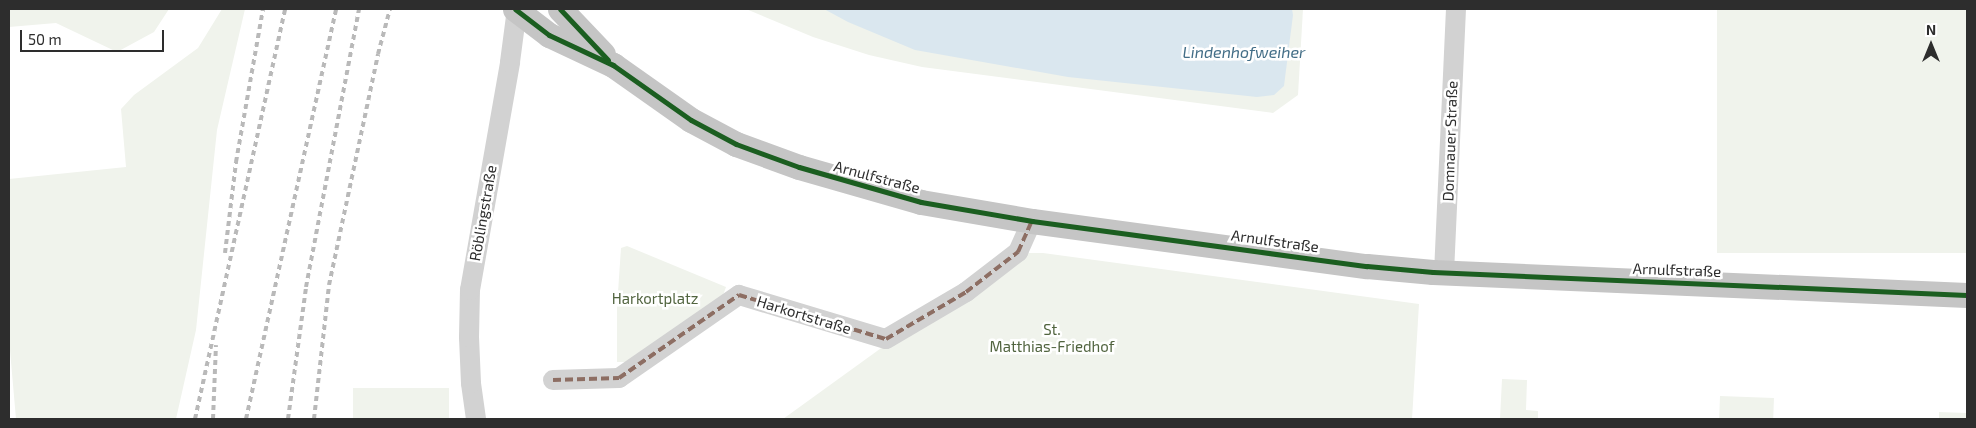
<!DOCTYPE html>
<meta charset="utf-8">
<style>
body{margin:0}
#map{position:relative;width:1976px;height:428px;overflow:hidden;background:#fff;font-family:"Exo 2",sans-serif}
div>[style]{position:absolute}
.green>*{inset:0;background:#f0f3ec;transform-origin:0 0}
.water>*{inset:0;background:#dae7ef}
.minor>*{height:20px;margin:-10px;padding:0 10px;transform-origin:10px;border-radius:10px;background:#d2d2d2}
.major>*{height:25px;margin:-12.5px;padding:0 12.5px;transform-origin:12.5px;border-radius:12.5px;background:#c5c5c5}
.rail>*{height:4px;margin-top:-2px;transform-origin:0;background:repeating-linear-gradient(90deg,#b9b9b9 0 5px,transparent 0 9px)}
.quiet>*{height:4px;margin-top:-2px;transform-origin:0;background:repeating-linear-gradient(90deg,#8d6e63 0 8px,transparent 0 12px)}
.cycleway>*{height:5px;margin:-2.5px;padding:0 2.5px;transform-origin:2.5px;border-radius:2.5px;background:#1b5e20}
span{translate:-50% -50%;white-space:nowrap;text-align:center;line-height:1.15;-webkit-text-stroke:5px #fff;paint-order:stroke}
.street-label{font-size:15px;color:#2d2d2d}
.park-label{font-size:15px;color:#51643f}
.water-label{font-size:16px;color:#436e87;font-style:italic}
.frame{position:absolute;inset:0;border:10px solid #2d2d2d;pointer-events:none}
.north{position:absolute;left:1906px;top:20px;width:50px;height:50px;-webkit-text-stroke:4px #fff;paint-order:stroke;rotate:0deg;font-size:14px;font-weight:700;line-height:20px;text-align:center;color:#2d2d2d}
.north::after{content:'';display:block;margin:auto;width:18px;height:22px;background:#2d2d2d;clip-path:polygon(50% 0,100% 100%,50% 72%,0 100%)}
.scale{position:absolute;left:20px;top:30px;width:144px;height:22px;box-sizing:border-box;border:2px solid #2d2d2d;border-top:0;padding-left:6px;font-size:15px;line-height:18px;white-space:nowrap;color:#2d2d2d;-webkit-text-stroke:4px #fff;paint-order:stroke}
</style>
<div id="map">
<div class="green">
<div style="clip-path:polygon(9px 9px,169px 9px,154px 32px,117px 52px,56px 23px,9px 27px)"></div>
<div style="clip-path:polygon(222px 9px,245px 9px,217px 130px,196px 330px,176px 419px,16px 419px,9px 339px,9px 179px,126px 167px,121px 109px,134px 95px,198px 48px)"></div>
<div style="clip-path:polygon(746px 9px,1303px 9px,1298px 95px,1273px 113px,922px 67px,869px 55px,813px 37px)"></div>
<div style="left:1717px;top:9px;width:250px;height:244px"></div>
<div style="clip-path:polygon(627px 246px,726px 287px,721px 301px,626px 362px,617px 362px,617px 307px,621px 248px)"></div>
<div style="clip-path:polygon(1024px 253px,1043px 253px,1419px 304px,1412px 419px,783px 419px,884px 346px)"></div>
<div style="clip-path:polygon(1502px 379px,1527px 380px,1526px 410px,1538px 411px,1538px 419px,1500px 419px)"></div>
<div style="left:353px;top:388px;width:96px;height:31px"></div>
<div style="left:1720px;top:396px;width:54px;height:23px;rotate:2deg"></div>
<div style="clip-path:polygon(1939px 412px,1967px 413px,1967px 419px,1939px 419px)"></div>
</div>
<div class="water">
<div style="clip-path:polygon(824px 9px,1292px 9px,1293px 15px,1284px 86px,1274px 95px,1257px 97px,1068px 77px,915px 50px,848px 22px)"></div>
</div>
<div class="minor">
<div style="left:1444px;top:273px;width:264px;rotate:-87.4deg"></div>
<div style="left:553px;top:380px;width:66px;rotate:-1.7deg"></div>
<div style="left:619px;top:378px;width:146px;rotate:-34.7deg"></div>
<div style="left:739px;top:295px;width:153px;rotate:16.7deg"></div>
<div style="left:886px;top:339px;width:93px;rotate:-30.4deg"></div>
<div style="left:966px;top:292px;width:66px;rotate:-37.6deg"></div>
<div style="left:1018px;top:252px;width:34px;rotate:-66deg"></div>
<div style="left:476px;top:419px;width:36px;rotate:-98deg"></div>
<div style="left:471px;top:383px;width:46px;rotate:-92.5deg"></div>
<div style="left:469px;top:337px;width:47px;rotate:-88.8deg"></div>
<div style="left:470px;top:290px;width:231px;rotate:-80deg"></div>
<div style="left:510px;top:62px;width:53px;rotate:-82.5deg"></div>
</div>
<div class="major">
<div style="left:515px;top:9px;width:43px;rotate:37.4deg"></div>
<div style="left:549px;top:35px;width:71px;rotate:25.1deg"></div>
<div style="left:613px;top:65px;width:95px;rotate:35.2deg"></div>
<div style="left:691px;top:120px;width:51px;rotate:28.1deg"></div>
<div style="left:736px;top:144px;width:67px;rotate:20.1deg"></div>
<div style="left:799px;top:167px;width:127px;rotate:16deg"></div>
<div style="left:921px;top:202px;width:113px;rotate:9.7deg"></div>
<div style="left:1032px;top:221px;width:338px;rotate:7.7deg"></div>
<div style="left:1367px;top:266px;width:66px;rotate:5.2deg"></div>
<div style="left:1433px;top:272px;width:534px;rotate:2.47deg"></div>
<div style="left:560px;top:9px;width:62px;rotate:46.3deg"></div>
</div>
<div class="rail">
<div style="left:225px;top:253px;width:92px;rotate:-83.1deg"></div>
<div style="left:236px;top:162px;width:155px;rotate:-80deg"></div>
<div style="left:195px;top:419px;width:420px;rotate:-77.6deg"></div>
<div style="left:213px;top:419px;width:74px;rotate:-87.7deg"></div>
<div style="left:246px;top:419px;width:420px;rotate:-77.6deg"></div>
<div style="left:288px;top:419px;width:133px;rotate:-82.2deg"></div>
<div style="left:306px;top:287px;width:283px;rotate:-79.2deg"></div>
<div style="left:314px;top:419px;width:135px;rotate:-83.6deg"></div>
<div style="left:329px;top:285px;width:236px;rotate:-78deg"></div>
<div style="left:378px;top:54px;width:47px;rotate:-75.1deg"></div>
</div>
<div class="quiet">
<div style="left:553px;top:380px;width:66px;rotate:-1.7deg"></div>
<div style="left:619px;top:378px;width:146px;rotate:-34.7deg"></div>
<div style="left:739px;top:295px;width:153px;rotate:16.7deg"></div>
<div style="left:886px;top:339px;width:93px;rotate:-30.4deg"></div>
<div style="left:966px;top:292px;width:66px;rotate:-37.6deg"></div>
<div style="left:1018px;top:252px;width:34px;rotate:-66deg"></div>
</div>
<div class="cycleway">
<div style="left:515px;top:9px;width:43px;rotate:37.4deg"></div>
<div style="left:549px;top:35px;width:71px;rotate:25.1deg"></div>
<div style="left:613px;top:65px;width:95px;rotate:35.2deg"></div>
<div style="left:691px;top:120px;width:51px;rotate:28.1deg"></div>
<div style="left:736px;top:144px;width:67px;rotate:20.1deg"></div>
<div style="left:799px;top:167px;width:127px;rotate:16deg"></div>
<div style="left:921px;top:202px;width:113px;rotate:9.7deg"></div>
<div style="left:1032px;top:221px;width:338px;rotate:7.7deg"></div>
<div style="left:1367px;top:266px;width:66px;rotate:5.2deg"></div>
<div style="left:1433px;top:272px;width:534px;rotate:2.47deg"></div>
<div style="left:560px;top:9px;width:70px;rotate:46.7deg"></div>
</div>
<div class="street-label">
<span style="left:1450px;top:141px;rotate:-88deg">Domnauer Straße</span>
<span style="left:877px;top:177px;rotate:15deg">Arnulfstraße</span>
<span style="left:483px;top:213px;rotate:-80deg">Röblingstraße</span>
<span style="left:1275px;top:241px;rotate:8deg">Arnulfstraße</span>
<span style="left:1677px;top:270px;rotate:2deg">Arnulfstraße</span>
<span style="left:804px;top:315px;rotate:17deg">Harkortstraße</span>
</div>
<div class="park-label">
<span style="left:655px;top:299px">Harkortplatz</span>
<span style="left:1052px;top:338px">St.<br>Matthias-Friedhof</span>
</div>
<div class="water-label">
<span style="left:1244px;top:52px">Lindenhofweiher</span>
</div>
<div class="frame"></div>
<div class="north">N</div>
<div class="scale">50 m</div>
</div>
